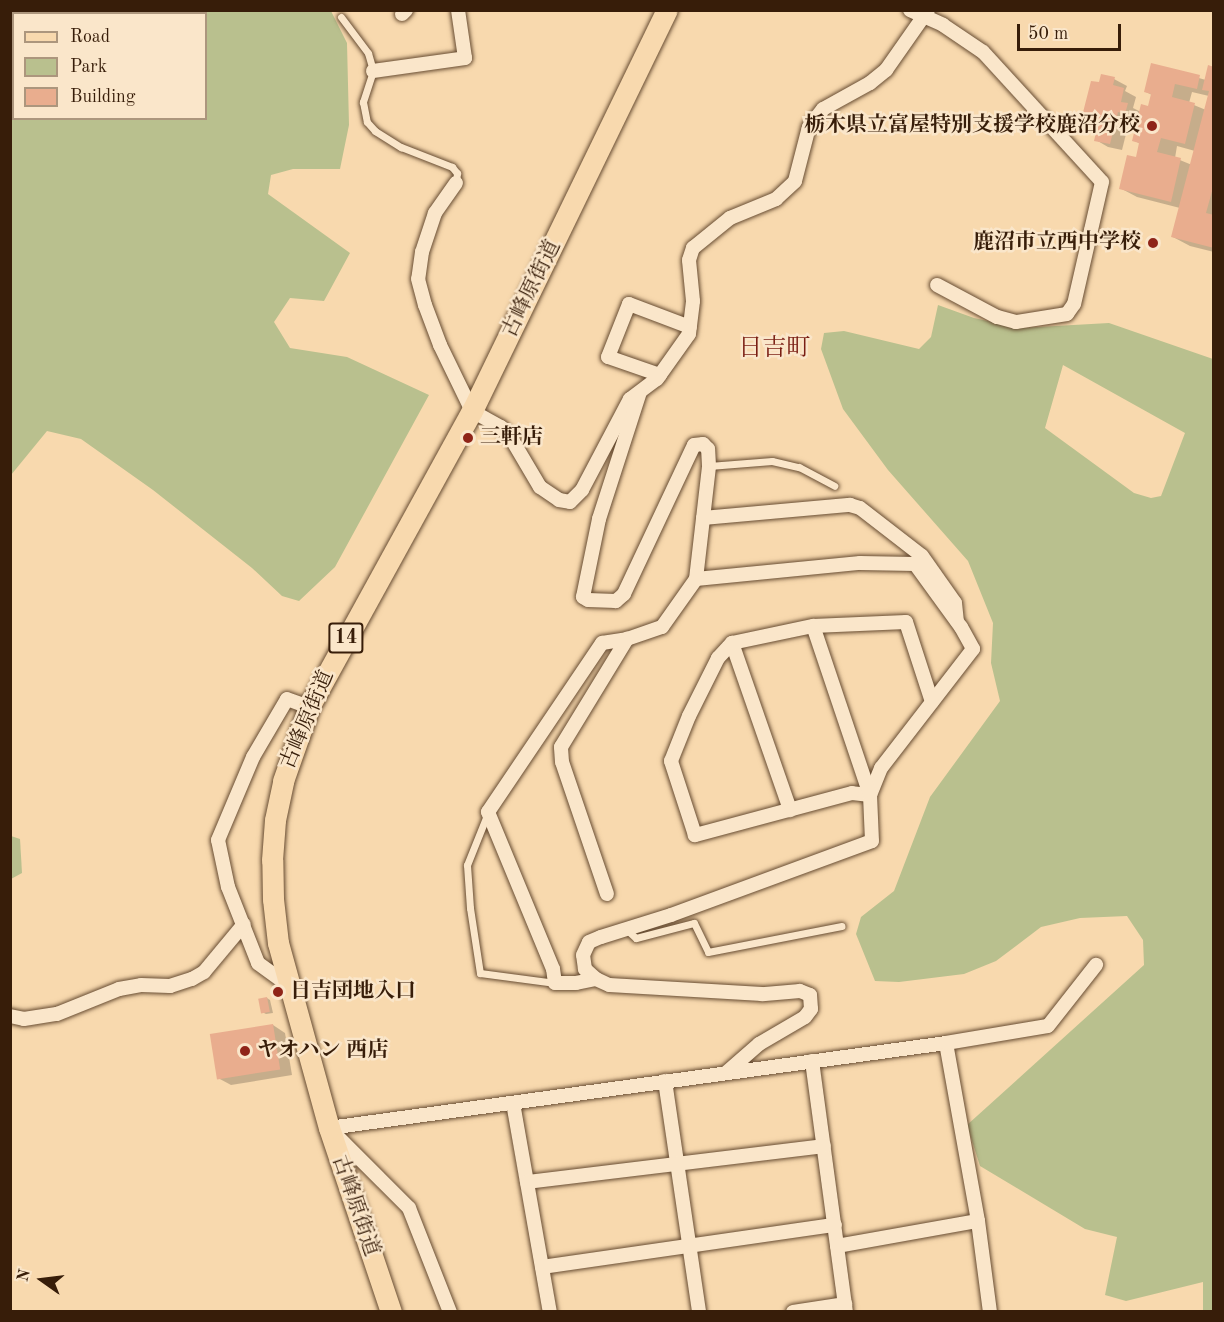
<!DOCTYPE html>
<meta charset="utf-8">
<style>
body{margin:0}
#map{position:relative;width:1224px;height:1322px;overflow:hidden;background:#f8d9ae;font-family:"Old Standard TT","Noto Serif JP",serif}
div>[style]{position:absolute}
.green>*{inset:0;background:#b9c08e}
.shadow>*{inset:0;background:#0003}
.building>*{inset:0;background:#e9ad8e;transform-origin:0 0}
.roads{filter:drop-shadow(0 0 2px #674c32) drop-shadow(0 0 2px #674c32)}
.lane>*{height:7px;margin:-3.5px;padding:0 3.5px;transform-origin:3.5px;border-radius:3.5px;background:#fae6ca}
.street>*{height:14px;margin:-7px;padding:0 7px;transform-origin:7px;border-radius:7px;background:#fae6ca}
.primary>*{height:21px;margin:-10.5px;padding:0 10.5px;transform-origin:10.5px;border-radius:10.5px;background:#f8d9ae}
.dots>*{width:16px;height:16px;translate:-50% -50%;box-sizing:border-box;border:3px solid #fae6ca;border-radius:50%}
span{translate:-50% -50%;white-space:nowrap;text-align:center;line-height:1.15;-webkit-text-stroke:5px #fae6ca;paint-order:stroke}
.shield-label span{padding:2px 4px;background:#fae6ca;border:2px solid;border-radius:4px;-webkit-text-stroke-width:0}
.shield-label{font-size:20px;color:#371d09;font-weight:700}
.poi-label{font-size:21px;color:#371d09;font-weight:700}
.right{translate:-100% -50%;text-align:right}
.left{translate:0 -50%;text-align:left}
.street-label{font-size:21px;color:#371d09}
.quarter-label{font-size:24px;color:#7a1f14}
.frame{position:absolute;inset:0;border:12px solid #371d09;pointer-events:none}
.legend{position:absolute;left:12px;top:12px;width:195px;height:108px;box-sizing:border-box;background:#fae6ca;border:2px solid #ac967d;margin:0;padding:8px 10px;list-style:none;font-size:18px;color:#371d09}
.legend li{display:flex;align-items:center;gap:12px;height:30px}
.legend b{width:30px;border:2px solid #ac967d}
.north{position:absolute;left:12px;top:1250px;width:60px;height:60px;-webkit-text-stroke:4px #fae6ca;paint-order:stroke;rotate:284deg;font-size:16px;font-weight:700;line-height:24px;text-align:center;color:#371d09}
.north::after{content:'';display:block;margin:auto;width:21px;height:27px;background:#371d09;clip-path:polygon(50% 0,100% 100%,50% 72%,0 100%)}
.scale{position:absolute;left:1017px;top:24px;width:104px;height:27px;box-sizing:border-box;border:3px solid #371d09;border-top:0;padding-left:8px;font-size:18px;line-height:21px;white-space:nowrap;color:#371d09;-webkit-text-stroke:4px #fae6ca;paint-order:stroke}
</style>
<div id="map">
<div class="green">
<div style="clip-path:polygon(evenodd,11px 10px,331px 11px,347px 43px,349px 125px,340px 169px,293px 169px,271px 175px,268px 194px,350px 253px,324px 301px,290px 298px,274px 322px,290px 348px,347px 357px,429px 395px,335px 567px,299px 601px,282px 596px,252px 568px,153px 490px,81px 439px,47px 431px,11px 475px,11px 10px,14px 14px,206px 14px,206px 118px,14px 118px,14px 14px)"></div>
<div style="clip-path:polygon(evenodd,938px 305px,974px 318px,1020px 328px,1109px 323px,1213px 359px,1213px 1311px,1203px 1311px,1203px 1282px,1126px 1301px,1105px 1295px,1117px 1237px,1085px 1229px,980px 1166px,967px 1125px,1144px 965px,1143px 940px,1127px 916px,1080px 918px,1041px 927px,996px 961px,964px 974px,899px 982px,875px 981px,856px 934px,861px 917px,894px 891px,930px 797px,1000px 701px,991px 663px,993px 623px,968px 561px,888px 470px,843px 409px,821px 349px,824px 333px,844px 331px,919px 349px,931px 337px,938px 305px,1063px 365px,1185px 433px,1161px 496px,1151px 498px,1134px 493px,1045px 428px,1063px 365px)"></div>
<div style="clip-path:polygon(11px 836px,20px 839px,22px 873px,11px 879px)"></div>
</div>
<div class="shadow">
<div style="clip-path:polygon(evenodd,1152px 65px,1206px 80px,1214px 68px,1214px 252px,1190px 246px,1173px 237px,1180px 208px,1137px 197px,1120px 188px,1137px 159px,1140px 144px,1134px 140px,1139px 120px,1130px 118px,1122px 150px,1108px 147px,1096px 140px,1097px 135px,1081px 127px,1100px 84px,1114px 79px,1127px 86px,1125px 91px,1136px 97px,1133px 108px,1141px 112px,1149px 107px,1152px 95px,1146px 92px,1152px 65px,1192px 92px,1209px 96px,1206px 110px,1189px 103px,1192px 92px,1152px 65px,1177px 146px,1195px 151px,1192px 165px,1175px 158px,1177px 146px)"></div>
<div style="clip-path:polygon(267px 998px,270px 1000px,273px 1013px,266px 1014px,262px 1012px)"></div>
<div style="clip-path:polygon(273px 1025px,285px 1033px,292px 1075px,231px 1085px,218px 1078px)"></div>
</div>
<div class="building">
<div style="clip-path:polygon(1151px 63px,1200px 75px,1197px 89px,1175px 84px,1172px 97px,1195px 103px,1185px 144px,1161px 138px,1157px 152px,1181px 158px,1171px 202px,1119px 189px,1127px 155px,1136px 157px,1139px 143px,1132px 141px,1141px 104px,1148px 106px,1151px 94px,1144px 92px)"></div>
<div style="clip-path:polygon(1208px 65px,1214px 67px,1214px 184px,1206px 213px,1214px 215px,1214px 248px,1171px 237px,1209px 91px,1202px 90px)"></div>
<div style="clip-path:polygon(1101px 74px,1115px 77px,1113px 85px,1124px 88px,1121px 102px,1128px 103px,1125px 114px,1118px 112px,1110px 144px,1094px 141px,1096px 132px,1079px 128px,1091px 81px,1099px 82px)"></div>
<div style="left:267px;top:997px;width:15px;height:9px;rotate:79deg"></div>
<div style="left:273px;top:1024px;width:46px;height:64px;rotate:81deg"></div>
</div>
<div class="roads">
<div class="lane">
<div style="left:341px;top:17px;width:45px;rotate:53.1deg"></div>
<div style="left:368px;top:53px;width:19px;rotate:74deg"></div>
<div style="left:373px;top:71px;width:33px;rotate:108deg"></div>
<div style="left:363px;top:102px;width:20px;rotate:79deg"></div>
<div style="left:367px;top:122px;width:12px;rotate:48deg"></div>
<div style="left:375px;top:131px;width:31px;rotate:32deg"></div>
<div style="left:401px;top:147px;width:55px;rotate:21.4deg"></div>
<div style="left:452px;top:167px;width:8px;rotate:50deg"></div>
<div style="left:457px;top:173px;width:10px;rotate:96deg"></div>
<div style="left:709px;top:466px;width:63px;rotate:-4.5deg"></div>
<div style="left:772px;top:461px;width:28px;rotate:13deg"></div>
<div style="left:799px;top:467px;width:40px;rotate:28deg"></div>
<div style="left:487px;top:815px;width:54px;rotate:111.8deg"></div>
<div style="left:467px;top:865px;width:43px;rotate:86deg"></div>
<div style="left:470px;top:908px;width:66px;rotate:81.3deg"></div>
<div style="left:480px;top:973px;width:76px;rotate:7.6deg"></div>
<div style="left:627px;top:930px;width:12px;rotate:42deg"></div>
<div style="left:636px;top:938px;width:60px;rotate:-14.5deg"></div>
<div style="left:694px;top:923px;width:32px;rotate:64deg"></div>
<div style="left:708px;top:952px;width:136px;rotate:-11deg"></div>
</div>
<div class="street">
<div style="left:910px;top:10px;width:36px;rotate:24deg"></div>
<div style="left:943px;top:25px;width:48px;rotate:34deg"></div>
<div style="left:983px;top:52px;width:176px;rotate:47.5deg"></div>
<div style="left:1102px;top:182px;width:125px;rotate:102.9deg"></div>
<div style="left:1074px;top:304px;width:12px;rotate:125deg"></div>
<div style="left:1067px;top:314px;width:52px;rotate:171.1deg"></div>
<div style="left:1016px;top:322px;width:20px;rotate:-165deg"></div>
<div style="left:997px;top:317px;width:68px;rotate:-151.9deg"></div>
<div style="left:402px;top:14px;width:6px;rotate:-45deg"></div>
<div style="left:373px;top:71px;width:93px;rotate:-8deg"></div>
<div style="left:465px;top:58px;width:49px;rotate:-98.3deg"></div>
<div style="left:456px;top:183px;width:37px;rotate:125deg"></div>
<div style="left:435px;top:213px;width:41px;rotate:108.4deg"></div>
<div style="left:422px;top:252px;width:27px;rotate:98deg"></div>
<div style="left:418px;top:279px;width:27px;rotate:75deg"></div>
<div style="left:425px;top:305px;width:43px;rotate:69.4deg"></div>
<div style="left:440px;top:345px;width:73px;rotate:64.1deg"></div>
<div style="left:472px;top:411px;width:33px;rotate:29deg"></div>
<div style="left:501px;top:427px;width:15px;rotate:48deg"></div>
<div style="left:511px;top:438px;width:57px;rotate:59.4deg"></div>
<div style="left:540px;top:487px;width:23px;rotate:34deg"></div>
<div style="left:559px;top:500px;width:11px;rotate:10deg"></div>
<div style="left:570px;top:502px;width:17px;rotate:-45deg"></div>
<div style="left:582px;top:490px;width:103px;rotate:-62.2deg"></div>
<div style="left:630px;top:399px;width:34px;rotate:-37deg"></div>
<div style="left:657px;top:379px;width:55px;rotate:-54.6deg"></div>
<div style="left:689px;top:334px;width:33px;rotate:-83deg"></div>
<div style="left:693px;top:301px;width:41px;rotate:-95.6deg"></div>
<div style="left:689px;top:260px;width:13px;rotate:-72deg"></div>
<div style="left:693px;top:248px;width:48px;rotate:-39deg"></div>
<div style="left:730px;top:218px;width:50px;rotate:-22.4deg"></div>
<div style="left:776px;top:199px;width:26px;rotate:-43deg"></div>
<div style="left:795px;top:181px;width:56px;rotate:-75.5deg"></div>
<div style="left:809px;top:127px;width:23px;rotate:-52deg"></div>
<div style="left:823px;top:109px;width:54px;rotate:-29deg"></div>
<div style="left:870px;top:83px;width:21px;rotate:-39deg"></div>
<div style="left:886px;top:70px;width:73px;rotate:-55deg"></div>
<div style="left:660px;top:375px;width:55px;rotate:-160.9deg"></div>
<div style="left:608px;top:357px;width:57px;rotate:-68.4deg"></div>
<div style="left:629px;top:304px;width:65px;rotate:20.7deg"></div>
<div style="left:703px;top:518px;width:148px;rotate:-5.1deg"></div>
<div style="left:850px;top:505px;width:10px;rotate:17deg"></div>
<div style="left:860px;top:508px;width:78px;rotate:37.7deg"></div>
<div style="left:922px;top:556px;width:57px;rotate:54.9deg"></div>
<div style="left:955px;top:603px;width:18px;rotate:84deg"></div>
<div style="left:696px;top:579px;width:165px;rotate:-5.6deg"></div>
<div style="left:860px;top:563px;width:55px;rotate:1deg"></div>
<div style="left:915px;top:564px;width:78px;rotate:53.9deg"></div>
<div style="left:961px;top:627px;width:25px;rotate:61deg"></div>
<div style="left:973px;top:649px;width:150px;rotate:127.7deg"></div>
<div style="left:881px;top:768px;width:29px;rotate:112deg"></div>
<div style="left:732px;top:643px;width:177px;rotate:70.8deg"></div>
<div style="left:870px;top:795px;width:18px;rotate:-174deg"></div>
<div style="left:852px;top:793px;width:163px;rotate:165deg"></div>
<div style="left:695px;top:835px;width:78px;rotate:-108deg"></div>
<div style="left:671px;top:761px;width:48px;rotate:-68.2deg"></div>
<div style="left:689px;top:716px;width:65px;rotate:-63.4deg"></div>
<div style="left:718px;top:658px;width:21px;rotate:-47deg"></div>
<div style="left:732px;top:643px;width:83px;rotate:-11.9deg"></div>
<div style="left:813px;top:626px;width:93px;rotate:-2.5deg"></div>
<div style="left:906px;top:622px;width:84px;rotate:72deg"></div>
<div style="left:607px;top:894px;width:139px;rotate:-108.8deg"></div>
<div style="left:562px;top:762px;width:15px;rotate:-94deg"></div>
<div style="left:561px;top:747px;width:127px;rotate:-58.6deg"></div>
<div style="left:596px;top:979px;width:20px;rotate:169deg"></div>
<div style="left:576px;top:983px;width:21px;rotate:180deg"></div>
<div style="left:555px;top:983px;width:14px;rotate:-98deg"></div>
<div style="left:553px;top:969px;width:170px;rotate:-112.5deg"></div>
<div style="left:488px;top:812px;width:204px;rotate:-56deg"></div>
<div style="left:602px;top:643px;width:25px;rotate:-9deg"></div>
<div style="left:627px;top:639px;width:37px;rotate:-19deg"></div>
<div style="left:662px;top:627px;width:59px;rotate:-54.7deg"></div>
<div style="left:696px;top:579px;width:114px;rotate:-83.4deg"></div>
<div style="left:709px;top:466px;width:17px;rotate:-93deg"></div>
<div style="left:708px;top:449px;width:7px;rotate:-135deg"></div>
<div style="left:703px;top:444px;width:9px;rotate:174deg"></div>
<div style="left:694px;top:445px;width:165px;rotate:115.2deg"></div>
<div style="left:624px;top:594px;width:11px;rotate:139deg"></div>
<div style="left:616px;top:601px;width:28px;rotate:-178deg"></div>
<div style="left:588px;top:600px;width:6px;rotate:-149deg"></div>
<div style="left:583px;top:597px;width:80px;rotate:-78.4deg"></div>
<div style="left:599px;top:519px;width:133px;rotate:-72.1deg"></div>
<div style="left:288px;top:985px;width:37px;rotate:-144deg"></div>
<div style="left:258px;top:963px;width:82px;rotate:-111.5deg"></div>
<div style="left:228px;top:887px;width:48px;rotate:-102deg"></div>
<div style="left:218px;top:840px;width:90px;rotate:-67.1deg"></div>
<div style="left:253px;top:757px;width:67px;rotate:-59.6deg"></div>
<div style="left:287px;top:699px;width:23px;rotate:20deg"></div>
<div style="left:10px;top:1016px;width:14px;rotate:12deg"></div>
<div style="left:24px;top:1019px;width:33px;rotate:-9deg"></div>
<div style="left:57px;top:1014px;width:67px;rotate:-22deg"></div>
<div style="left:119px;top:989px;width:22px;rotate:-10deg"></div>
<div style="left:141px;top:985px;width:29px;rotate:2deg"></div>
<div style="left:170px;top:986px;width:23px;rotate:-18deg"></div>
<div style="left:192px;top:979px;width:14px;rotate:-30deg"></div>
<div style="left:204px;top:972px;width:62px;rotate:-50.2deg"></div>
<div style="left:946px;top:1043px;width:181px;rotate:79.8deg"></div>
<div style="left:978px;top:1221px;width:92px;rotate:82.5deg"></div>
<div style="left:812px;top:1061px;width:253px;rotate:82.3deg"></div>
<div style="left:727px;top:1072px;width:43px;rotate:-41.2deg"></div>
<div style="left:759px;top:1044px;width:53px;rotate:-30.4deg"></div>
<div style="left:805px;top:1017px;width:10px;rotate:-53deg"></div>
<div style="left:811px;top:1009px;width:14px;rotate:-94deg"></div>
<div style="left:810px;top:995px;width:11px;rotate:-158deg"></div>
<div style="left:800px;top:991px;width:38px;rotate:175deg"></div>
<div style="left:762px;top:994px;width:153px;rotate:-176.6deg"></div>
<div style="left:609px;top:985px;width:14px;rotate:-155deg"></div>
<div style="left:596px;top:979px;width:15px;rotate:-138deg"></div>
<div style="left:585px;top:969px;width:14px;rotate:-98deg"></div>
<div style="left:583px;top:955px;width:14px;rotate:-65deg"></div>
<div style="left:589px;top:942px;width:13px;rotate:-23deg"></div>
<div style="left:601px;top:937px;width:73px;rotate:-17.4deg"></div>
<div style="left:671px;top:915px;width:214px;rotate:-20.2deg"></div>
<div style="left:872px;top:841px;width:46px;rotate:-92.5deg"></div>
<div style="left:870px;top:795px;width:178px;rotate:-108.6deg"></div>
<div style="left:665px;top:1081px;width:233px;rotate:81.6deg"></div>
<div style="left:513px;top:1103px;width:212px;rotate:80deg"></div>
<div style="left:329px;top:1128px;width:623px;rotate:-7.84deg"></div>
<div style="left:946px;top:1043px;width:103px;rotate:-9.5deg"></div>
<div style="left:1048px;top:1026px;width:78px;rotate:-51.8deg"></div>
<div style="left:334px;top:1133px;width:106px;rotate:45deg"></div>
<div style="left:409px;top:1208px;width:112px;rotate:68.5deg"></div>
<div style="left:527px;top:1182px;width:299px;rotate:-6.9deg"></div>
<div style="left:837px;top:1246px;width:143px;rotate:-10.1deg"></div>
<div style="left:542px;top:1267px;width:296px;rotate:-8.2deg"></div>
<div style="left:793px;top:1312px;width:53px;rotate:-8.7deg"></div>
</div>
<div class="primary">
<div style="left:391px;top:1312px;width:194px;rotate:-108.6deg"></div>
<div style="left:329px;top:1128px;width:192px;rotate:-105.4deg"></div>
<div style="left:278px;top:943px;width:44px;rotate:-96.5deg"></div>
<div style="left:273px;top:899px;width:39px;rotate:-91deg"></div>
<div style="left:272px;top:860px;width:40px;rotate:-85.7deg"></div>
<div style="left:275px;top:820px;width:40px;rotate:-78deg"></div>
<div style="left:283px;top:781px;width:78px;rotate:-70.6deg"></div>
<div style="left:309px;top:707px;width:338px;rotate:-61.2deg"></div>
<div style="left:472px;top:411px;width:446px;rotate:-64.1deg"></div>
</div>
</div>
<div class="dots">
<div style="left:1152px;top:126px;background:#8f2418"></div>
<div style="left:1153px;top:243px;background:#8f2418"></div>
<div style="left:468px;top:438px;background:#8f2418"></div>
<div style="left:278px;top:992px;background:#8f2418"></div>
<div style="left:245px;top:1051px;background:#8f2418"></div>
</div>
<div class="shield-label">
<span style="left:346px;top:638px">14</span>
</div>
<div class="poi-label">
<span class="right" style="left:1140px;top:126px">栃木県立富屋特別支援学校鹿沼分校</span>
<span class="right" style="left:1141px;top:243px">鹿沼市立西中学校</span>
<span class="left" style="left:480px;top:438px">三軒店</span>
<span class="left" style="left:290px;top:992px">日吉団地入口</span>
<span class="left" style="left:257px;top:1051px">ヤオハン 西店</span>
</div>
<div class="street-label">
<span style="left:532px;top:289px;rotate:-64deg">古峰原街道</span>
<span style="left:308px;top:720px;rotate:-67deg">古峰原街道</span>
<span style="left:355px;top:1206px;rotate:71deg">古峰原街道</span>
</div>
<div class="quarter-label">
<span style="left:774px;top:350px">日吉町</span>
</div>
<div class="frame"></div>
<ul class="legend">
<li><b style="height:8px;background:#f8d9ae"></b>Road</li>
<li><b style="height:16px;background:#b9c08e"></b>Park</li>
<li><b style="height:16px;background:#e9ad8e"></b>Building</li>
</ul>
<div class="north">N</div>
<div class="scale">50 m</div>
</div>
